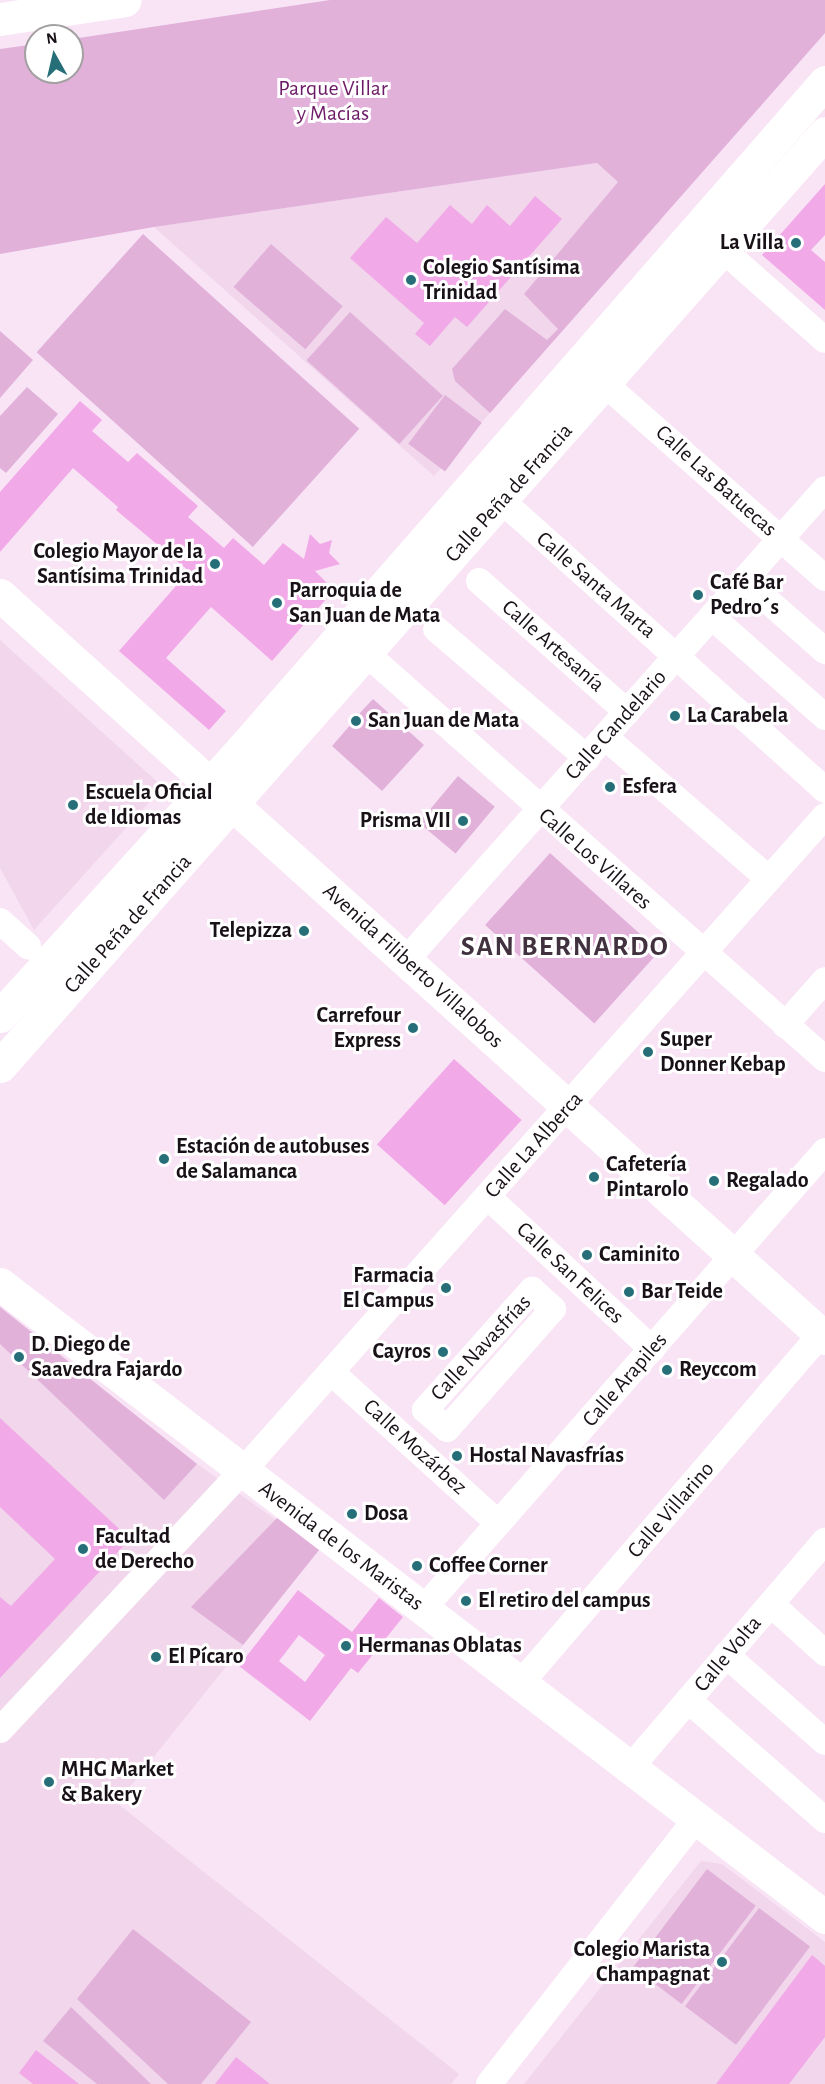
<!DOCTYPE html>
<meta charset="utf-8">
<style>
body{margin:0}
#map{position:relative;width:825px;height:2084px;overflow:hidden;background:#f9e4f6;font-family:"Alegreya Sans",sans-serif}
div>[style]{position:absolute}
.built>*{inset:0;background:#f1d6ec}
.green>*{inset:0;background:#e1b1da;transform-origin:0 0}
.building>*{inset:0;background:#f1a9e7;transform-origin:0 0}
.street>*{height:26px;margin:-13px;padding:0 13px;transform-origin:13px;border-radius:13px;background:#fff}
.secondary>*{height:33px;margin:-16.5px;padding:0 16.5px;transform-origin:16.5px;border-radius:16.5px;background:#fff}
.primary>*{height:33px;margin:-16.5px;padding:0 16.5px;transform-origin:16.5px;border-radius:16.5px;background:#fff}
.dots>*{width:16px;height:16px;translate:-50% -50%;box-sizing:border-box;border:3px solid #fff;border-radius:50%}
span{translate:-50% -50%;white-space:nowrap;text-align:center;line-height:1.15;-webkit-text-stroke:6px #fff;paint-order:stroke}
.park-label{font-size:22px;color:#6c1a66}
.poi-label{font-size:22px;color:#181117;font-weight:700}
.right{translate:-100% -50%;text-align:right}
.left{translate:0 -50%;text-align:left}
.street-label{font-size:22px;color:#181117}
.district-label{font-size:28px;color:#41313e;font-weight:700;letter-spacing:1.5px}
.north{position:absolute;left:24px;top:24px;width:60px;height:60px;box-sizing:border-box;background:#fff;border:2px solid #a3a0a2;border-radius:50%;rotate:352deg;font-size:16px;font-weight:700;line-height:24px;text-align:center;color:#181117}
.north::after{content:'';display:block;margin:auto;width:21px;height:27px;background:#266f78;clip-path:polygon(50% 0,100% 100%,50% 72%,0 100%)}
</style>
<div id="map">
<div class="built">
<div style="clip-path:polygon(597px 163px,661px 220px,434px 476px,154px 227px)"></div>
<div style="clip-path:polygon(0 640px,163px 787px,34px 930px,0 868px)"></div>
<div style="clip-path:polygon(0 1307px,197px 1464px,319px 1550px,117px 1803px,459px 2074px,451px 2084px,0 2084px)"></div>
<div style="clip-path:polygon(701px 1861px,722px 1864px,825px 1942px,825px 2084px,524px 2084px)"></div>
</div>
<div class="green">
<div style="clip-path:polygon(330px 0,825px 0,825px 33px,490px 413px,455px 381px,452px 369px,505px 309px,547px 340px,558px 329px,524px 294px,618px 182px,597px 163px,154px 227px,0 254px,0 49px,36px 44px,36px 72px,72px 72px,72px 39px)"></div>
<div style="left:143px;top:234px;width:291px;height:159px;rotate:42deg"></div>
<div style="left:271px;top:244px;width:95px;height:57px;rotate:41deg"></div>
<div style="left:350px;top:312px;width:125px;height:65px;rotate:42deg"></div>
<div style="clip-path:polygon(0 331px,33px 360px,0 398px)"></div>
<div style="clip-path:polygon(27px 387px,58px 414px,6px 473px,0 468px,0 416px)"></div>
<div style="left:445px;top:395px;width:46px;height:61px;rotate:37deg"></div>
<div style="clip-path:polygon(373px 699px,424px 745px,382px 791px,332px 746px,352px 723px,356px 726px,362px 719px,358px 715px)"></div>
<div style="left:458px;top:776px;width:48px;height:61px;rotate:40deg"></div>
<div style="left:550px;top:853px;width:147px;height:97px;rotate:42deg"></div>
<div style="clip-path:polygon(0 1307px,197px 1464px,164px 1500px,0 1344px)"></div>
<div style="clip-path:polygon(277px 1518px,319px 1550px,243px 1645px,191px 1607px)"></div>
<div style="left:707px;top:1869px;width:61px;height:123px;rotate:37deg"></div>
<div style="left:759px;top:1908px;width:64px;height:123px;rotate:37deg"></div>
<div style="clip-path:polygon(133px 1929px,251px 2022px,201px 2084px,168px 2084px,77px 1999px)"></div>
<div style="clip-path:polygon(71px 2007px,151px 2084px,97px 2084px,43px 2041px)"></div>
</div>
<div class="building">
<div style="clip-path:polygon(825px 184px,825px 235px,811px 250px,825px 262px,825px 310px,762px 255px)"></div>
<div style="clip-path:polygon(535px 196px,562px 219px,467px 327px,455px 317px,430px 346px,415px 334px,424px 323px,350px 258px,386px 217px,417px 243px,450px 205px,472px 224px,487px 205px,510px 226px)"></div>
<div style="clip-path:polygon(80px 401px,102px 420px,92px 431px,128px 462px,137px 453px,198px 506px,188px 517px,224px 548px,233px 538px,264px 565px,283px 543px,304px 559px,310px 534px,320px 544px,332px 540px,329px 553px,340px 564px,315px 571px,334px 590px,272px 661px,211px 607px,166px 658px,226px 711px,209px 730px,119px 651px,189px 571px,116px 510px,118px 507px,73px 468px,0 552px,0 492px)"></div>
<div style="left:454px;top:1059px;width:91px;height:115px;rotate:42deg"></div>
<div style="clip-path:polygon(0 1418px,130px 1539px,0 1678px,0 1597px,11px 1606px,55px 1559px,0 1507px)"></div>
<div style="clip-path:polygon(evenodd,298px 1590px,352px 1632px,379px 1598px,403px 1617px,358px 1673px,351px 1668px,310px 1721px,239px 1666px,298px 1590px,299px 1635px,325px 1655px,305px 1682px,279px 1661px,299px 1635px)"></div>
<div style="clip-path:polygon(812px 1955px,825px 1966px,825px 2037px,789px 2084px,716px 2084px)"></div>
<div style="clip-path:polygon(36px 2050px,79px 2084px,33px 2084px,19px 2073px)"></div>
<div style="clip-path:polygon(236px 2057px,270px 2084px,215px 2084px)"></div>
</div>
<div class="street">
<div style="left:722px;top:249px;width:137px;rotate:41.5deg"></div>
<div style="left:606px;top:385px;width:292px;rotate:41.4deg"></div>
<div style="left:501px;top:500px;width:435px;rotate:41.8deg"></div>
<div style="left:744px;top:580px;width:108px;rotate:41.2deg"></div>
<div style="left:479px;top:581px;width:198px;rotate:41.5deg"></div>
<div style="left:712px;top:617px;width:151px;rotate:41.5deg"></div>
<div style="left:436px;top:629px;width:199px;rotate:40.5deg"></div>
<div style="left:368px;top:655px;width:610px;rotate:41.48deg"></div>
<div style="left:605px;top:737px;width:217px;rotate:40.9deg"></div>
<div style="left:0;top:921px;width:38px;rotate:42deg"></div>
<div style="left:406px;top:960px;width:630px;rotate:-48.34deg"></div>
<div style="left:785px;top:1025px;width:60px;rotate:-48.4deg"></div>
<div style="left:488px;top:1197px;width:224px;rotate:42.8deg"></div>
<div style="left:532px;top:1290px;width:28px;rotate:42deg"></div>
<div style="left:553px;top:1309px;width:160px;rotate:131.5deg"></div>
<div style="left:447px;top:1429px;width:29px;rotate:-139deg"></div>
<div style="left:425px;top:1410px;width:161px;rotate:-48.3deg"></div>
<div style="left:331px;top:1372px;width:225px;rotate:42.1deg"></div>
<div style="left:771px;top:1604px;width:73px;rotate:42.2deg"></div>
<div style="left:424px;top:1608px;width:608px;rotate:-48.73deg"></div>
<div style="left:726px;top:1655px;width:132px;rotate:41.3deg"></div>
<div style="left:520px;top:1684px;width:467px;rotate:-49.3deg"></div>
<div style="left:688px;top:1700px;width:182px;rotate:41.2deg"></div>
<div style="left:0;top:1730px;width:376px;rotate:-46.9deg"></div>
<div style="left:257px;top:1455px;width:855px;rotate:-48.37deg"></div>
<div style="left:631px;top:1767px;width:298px;rotate:-49.4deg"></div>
<div style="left:489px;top:2084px;width:336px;rotate:-52deg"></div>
</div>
<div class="secondary">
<div style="left:0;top:595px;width:1110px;rotate:42.01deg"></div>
<div style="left:0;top:1284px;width:1040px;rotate:37.5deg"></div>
</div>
<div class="primary">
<div style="left:0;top:19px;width:126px;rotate:-8.6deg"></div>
<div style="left:0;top:1016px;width:360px;rotate:-47.8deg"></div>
<div style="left:242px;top:749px;width:886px;rotate:-48.84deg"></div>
<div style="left:0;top:1066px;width:1245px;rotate:-48.52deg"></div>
</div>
<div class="dots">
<div style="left:796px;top:243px;background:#266f78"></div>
<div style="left:411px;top:280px;background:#266f78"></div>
<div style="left:215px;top:564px;background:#266f78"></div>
<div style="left:698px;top:595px;background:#266f78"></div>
<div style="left:277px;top:603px;background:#266f78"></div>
<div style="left:675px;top:716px;background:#266f78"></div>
<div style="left:356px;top:721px;background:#266f78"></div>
<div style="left:610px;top:787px;background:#266f78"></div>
<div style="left:73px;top:805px;background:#266f78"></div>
<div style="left:463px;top:821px;background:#266f78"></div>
<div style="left:304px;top:931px;background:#266f78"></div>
<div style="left:413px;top:1028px;background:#266f78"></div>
<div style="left:648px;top:1052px;background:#266f78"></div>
<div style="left:164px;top:1159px;background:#266f78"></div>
<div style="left:594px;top:1177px;background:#266f78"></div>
<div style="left:714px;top:1181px;background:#266f78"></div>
<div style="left:587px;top:1255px;background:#266f78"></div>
<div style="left:446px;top:1288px;background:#266f78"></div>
<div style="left:629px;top:1292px;background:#266f78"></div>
<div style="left:443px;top:1352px;background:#266f78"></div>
<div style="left:19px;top:1357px;background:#266f78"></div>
<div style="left:667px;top:1370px;background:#266f78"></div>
<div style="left:457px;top:1456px;background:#266f78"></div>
<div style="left:352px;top:1514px;background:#266f78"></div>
<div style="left:83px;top:1549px;background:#266f78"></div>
<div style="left:417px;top:1566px;background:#266f78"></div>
<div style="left:466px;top:1601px;background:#266f78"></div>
<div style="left:346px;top:1646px;background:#266f78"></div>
<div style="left:156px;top:1657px;background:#266f78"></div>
<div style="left:49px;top:1782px;background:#266f78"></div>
<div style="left:722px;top:1962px;background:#266f78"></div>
</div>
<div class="park-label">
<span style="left:333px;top:101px">Parque Villar<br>y Macías</span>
</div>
<div class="poi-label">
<span class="right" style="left:784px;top:243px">La Villa</span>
<span class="left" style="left:423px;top:280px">Colegio Santísima<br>Trinidad</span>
<span class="right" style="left:203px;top:564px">Colegio Mayor de la<br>Santísima Trinidad</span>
<span class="left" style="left:710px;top:595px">Café Bar<br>Pedro´s</span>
<span class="left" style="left:289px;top:603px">Parroquia de<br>San Juan de Mata</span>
<span class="left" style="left:687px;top:716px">La Carabela</span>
<span class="left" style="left:368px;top:721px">San Juan de Mata</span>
<span class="left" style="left:622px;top:787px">Esfera</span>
<span class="left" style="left:85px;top:805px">Escuela Oficial<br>de Idiomas</span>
<span class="right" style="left:451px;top:821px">Prisma VII</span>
<span class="right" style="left:292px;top:931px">Telepizza</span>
<span class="right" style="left:401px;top:1028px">Carrefour<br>Express</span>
<span class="left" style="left:660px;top:1052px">Super<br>Donner Kebap</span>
<span class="left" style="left:176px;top:1159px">Estación de autobuses<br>de Salamanca</span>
<span class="left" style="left:606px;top:1177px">Cafetería<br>Pintarolo</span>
<span class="left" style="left:726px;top:1181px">Regalado</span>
<span class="left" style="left:599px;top:1255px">Caminito</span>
<span class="right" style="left:434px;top:1288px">Farmacia<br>El Campus</span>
<span class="left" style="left:641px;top:1292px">Bar Teide</span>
<span class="left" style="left:31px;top:1357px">D. Diego de<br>Saavedra Fajardo</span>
<span class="right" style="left:431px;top:1352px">Cayros</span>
<span class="left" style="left:679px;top:1370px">Reyccom</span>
<span class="left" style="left:469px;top:1456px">Hostal Navasfrías</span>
<span class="left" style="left:364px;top:1514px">Dosa</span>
<span class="left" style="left:95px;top:1549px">Facultad<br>de Derecho</span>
<span class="left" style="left:429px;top:1566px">Coffee Corner</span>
<span class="left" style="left:478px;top:1601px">El retiro del campus</span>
<span class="left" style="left:358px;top:1646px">Hermanas Oblatas</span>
<span class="left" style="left:168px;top:1657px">El Pícaro</span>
<span class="left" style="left:61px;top:1782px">MHG Market<br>&amp; Bakery</span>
<span class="right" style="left:710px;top:1962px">Colegio Marista<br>Champagnat</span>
</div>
<div class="street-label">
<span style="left:716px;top:481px;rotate:42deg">Calle Las Batuecas</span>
<span style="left:509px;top:493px;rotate:-48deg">Calle Peña de Francia</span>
<span style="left:596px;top:585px;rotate:41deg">Calle Santa Marta</span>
<span style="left:553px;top:646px;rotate:41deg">Calle Artesanía</span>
<span style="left:616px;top:725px;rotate:-48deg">Calle Candelario</span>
<span style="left:595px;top:859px;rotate:41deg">Calle Los Villares</span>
<span style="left:128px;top:924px;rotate:-48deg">Calle Peña de Francia</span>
<span style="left:413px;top:966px;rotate:42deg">Avenida Filiberto Villalobos</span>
<span style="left:534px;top:1145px;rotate:-48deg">Calle La Alberca</span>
<span style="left:570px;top:1273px;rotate:43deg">Calle San Felices</span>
<span style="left:481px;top:1348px;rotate:-47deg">Calle Navasfrías</span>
<span style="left:625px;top:1380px;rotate:-49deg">Calle Arapiles</span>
<span style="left:415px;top:1447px;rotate:42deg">Calle Mozárbez</span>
<span style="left:671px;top:1510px;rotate:-49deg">Calle Villarino</span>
<span style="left:341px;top:1546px;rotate:37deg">Avenida de los Maristas</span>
<span style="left:728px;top:1654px;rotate:-50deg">Calle Volta</span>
</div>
<div class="district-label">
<span style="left:565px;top:947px">SAN BERNARDO</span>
</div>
<div class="north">N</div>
</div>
